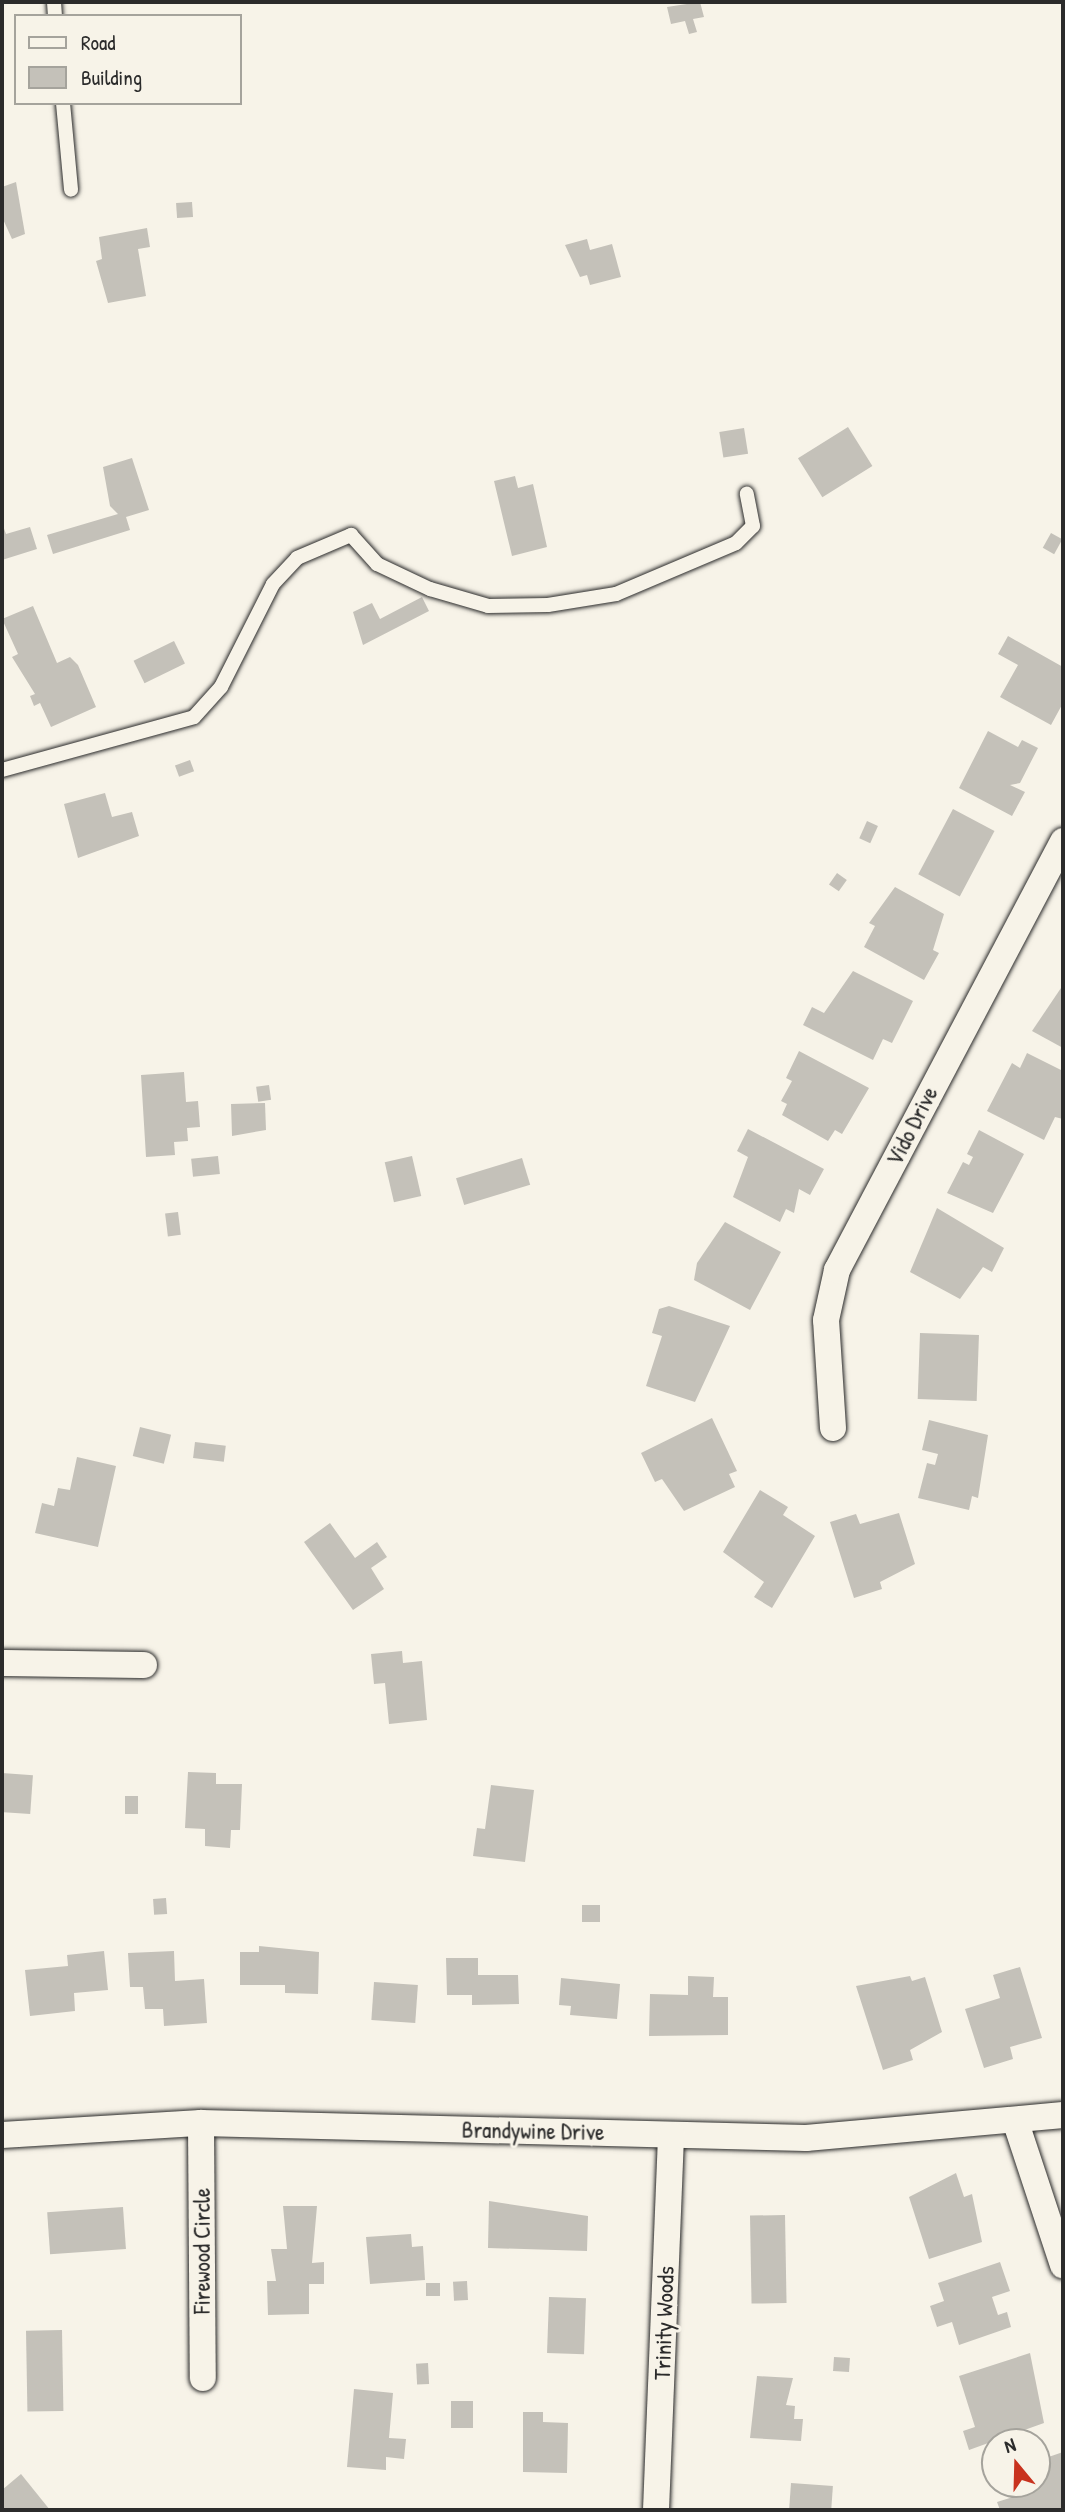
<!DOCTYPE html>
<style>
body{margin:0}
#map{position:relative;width:1065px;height:2512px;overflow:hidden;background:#f7f3e8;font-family:"Patrick Hand",sans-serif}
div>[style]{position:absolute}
.building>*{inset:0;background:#c4c1b9;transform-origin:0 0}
.roads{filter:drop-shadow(0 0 2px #2b2b2b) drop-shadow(0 0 2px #2b2b2b)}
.lane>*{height:14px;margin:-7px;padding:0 7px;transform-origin:7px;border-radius:7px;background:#f7f3e8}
.street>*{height:26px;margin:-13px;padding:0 13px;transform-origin:13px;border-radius:13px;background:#f7f3e8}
span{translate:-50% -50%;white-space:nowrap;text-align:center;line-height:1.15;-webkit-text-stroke:6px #f7f3e8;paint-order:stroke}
.street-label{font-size:23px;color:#2b2b2b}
.frame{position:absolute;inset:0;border:4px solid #2b2b2b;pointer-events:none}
.legend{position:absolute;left:14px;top:14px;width:228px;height:91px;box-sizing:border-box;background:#f7f3e8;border:2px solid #a5a39c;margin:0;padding:9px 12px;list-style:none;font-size:21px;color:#2b2b2b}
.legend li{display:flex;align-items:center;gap:14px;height:35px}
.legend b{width:35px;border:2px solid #a5a39c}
.north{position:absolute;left:981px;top:2428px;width:70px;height:70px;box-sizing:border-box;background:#f7f3e8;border:2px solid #a5a39c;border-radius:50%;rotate:341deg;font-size:19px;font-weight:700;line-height:28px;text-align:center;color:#2b2b2b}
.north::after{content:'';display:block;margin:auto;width:24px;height:32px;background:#c8321e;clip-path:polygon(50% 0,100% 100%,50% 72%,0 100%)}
</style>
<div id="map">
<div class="building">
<div style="clip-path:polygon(700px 2px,704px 17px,693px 19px,697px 32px,689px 34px,685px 21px,671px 24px,667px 7px)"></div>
<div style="clip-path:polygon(16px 182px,25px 234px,12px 239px,2px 217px,2px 187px)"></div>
<div style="left:192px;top:202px;width:15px;height:16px;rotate:86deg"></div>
<div style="clip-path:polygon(147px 228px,150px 247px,138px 249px,146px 296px,108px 303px,96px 261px,102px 259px,99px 237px)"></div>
<div style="clip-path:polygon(587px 239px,590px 250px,612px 244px,621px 277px,590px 285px,587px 275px,580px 277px,565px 245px)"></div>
<div style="left:848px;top:427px;width:46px;height:59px;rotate:58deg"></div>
<div style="left:744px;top:428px;width:26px;height:25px;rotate:81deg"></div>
<div style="clip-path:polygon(132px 458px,149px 510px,126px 517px,130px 530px,53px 554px,47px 535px,118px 514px,110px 506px,103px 467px)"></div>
<div style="clip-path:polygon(515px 476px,518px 488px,533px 484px,547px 547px,512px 556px,494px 481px)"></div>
<div style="clip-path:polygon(2px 523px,6px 534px,30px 527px,37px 549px,2px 560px)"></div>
<div style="left:1051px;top:533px;width:13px;height:17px;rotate:29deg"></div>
<div style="clip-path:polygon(422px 597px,429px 611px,363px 645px,353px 612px,372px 603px,380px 619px)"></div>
<div style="clip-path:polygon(33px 606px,57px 663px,70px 657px,78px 665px,96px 707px,51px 727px,40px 703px,34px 706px,30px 696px,35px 694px,12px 657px,18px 654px,2px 619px)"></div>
<div style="clip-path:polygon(1008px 636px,1063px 667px,1063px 703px,1051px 725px,1000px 697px,1018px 665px,998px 654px)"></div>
<div style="left:174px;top:641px;width:25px;height:45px;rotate:64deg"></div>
<div style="clip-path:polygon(988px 731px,1018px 747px,1022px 740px,1038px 748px,1020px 783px,1010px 785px,1025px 792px,1012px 816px,959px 788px)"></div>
<div style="left:190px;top:760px;width:12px;height:16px;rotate:70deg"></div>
<div style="clip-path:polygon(105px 793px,112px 817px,132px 812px,139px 836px,78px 858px,64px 804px)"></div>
<div style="left:953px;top:809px;width:47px;height:74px;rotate:28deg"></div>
<div style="left:867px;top:821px;width:12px;height:19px;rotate:24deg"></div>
<div style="left:837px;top:873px;width:12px;height:14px;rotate:35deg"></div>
<div style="clip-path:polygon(895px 887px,944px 914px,933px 950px,939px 953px,924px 980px,864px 947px,875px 926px,869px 923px)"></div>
<div style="clip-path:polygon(853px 971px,913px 1001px,892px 1043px,883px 1039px,873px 1060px,803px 1025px,812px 1007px,824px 1013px)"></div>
<div style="clip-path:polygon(1063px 985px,1063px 1048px,1032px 1031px)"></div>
<div style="clip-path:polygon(799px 1051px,869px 1088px,842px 1134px,835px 1130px,828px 1141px,782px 1115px,787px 1104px,781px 1101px,792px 1081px,786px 1078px)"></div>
<div style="clip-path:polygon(1027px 1053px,1063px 1071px,1063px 1119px,1055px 1117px,1044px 1140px,987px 1111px,1012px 1063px,1020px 1068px)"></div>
<div style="clip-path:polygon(184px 1072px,186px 1102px,198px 1101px,200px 1127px,187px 1128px,188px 1141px,174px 1142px,175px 1155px,146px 1157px,141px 1075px)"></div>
<div style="left:269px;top:1085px;width:15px;height:13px;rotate:82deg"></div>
<div style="clip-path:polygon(265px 1103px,266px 1130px,232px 1136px,231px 1104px)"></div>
<div style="clip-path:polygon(748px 1129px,824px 1169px,810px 1195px,799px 1189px,794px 1213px,786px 1209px,780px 1222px,733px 1197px,748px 1157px,737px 1151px)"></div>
<div style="clip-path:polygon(979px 1130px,1024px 1154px,993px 1213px,947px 1193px,963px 1162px,969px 1165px,973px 1157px,967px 1154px)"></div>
<div style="left:218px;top:1156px;width:18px;height:27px;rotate:84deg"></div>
<div style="left:412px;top:1156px;width:41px;height:28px;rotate:77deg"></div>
<div style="left:522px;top:1158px;width:28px;height:69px;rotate:73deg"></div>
<div style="clip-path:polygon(937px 1208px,1004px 1248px,992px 1272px,983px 1267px,960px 1299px,910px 1272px)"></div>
<div style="left:178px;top:1212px;width:23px;height:13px;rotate:83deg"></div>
<div style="clip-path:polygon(725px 1222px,781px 1252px,750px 1310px,694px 1280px,697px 1263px)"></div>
<div style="clip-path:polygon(669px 1306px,730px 1326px,695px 1402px,646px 1386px,662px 1336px,652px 1333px,659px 1309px)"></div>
<div style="left:920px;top:1333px;width:59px;height:66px;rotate:2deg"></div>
<div style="clip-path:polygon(712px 1418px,737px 1471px,729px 1474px,735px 1487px,684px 1511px,662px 1479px,655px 1482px,641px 1453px)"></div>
<div style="clip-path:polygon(929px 1420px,988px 1435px,978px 1498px,972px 1496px,969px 1510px,918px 1498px,927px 1463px,935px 1465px,938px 1454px,922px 1450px)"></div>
<div style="left:140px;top:1427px;width:32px;height:30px;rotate:14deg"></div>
<div style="left:195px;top:1442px;width:31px;height:16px;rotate:7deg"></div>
<div style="clip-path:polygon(77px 1457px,116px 1466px,98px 1547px,35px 1533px,42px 1503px,54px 1506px,58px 1488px,70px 1490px)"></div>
<div style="clip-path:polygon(760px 1490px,788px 1507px,783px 1515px,815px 1536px,772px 1608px,754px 1597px,764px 1582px,723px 1552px)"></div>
<div style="clip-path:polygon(899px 1513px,915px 1564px,880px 1582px,882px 1589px,854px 1598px,830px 1522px,856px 1514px,860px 1524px)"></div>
<div style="clip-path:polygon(330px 1523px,355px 1558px,377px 1542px,387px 1557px,371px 1568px,384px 1589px,353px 1610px,304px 1542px)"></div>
<div style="clip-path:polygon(402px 1651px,403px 1663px,422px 1661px,427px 1720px,389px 1724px,385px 1683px,374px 1684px,371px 1654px)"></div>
<div style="clip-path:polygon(188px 1772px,216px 1773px,216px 1784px,242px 1784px,240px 1830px,231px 1830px,230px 1848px,205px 1846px,205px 1829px,185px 1828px)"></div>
<div style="left:2px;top:1773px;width:31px;height:39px;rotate:4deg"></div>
<div style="clip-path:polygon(491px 1785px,534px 1790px,525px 1862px,473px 1856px,477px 1828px,485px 1829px)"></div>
<div style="left:125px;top:1796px;width:13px;height:18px"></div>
<div style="left:166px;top:1898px;width:16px;height:13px;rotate:86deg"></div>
<div style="left:582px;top:1905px;width:18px;height:17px"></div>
<div style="clip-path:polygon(259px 1946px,319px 1952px,318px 1994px,285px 1993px,285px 1985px,240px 1985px,240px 1952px,259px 1952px)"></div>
<div style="clip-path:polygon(104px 1951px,108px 1990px,74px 1993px,75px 2011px,30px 2016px,25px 1970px,68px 1966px,67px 1955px)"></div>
<div style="clip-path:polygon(174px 1951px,175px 1981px,204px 1979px,207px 2023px,164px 2026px,163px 2009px,145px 2009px,143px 1987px,130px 1987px,128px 1953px)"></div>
<div style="clip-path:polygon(446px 1958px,478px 1958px,478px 1975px,518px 1975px,519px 2004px,472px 2005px,472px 1995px,447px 1995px)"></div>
<div style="clip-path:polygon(1020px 1967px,1042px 2038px,1010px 2047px,1013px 2059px,984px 2068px,965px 2009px,1000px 1998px,993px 1975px)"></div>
<div style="clip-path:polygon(688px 1976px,714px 1977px,713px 1997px,728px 1997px,728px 2035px,649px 2036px,650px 1994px,688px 1995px)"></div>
<div style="clip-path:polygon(910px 1976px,912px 1981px,925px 1977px,942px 2032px,910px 2050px,913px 2060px,883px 2070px,856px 1986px)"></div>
<div style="clip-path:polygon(561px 1978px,620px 1984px,617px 2019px,570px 2015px,571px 2006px,559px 2005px)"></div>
<div style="left:374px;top:1982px;width:44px;height:38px;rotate:4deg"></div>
<div style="clip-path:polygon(956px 2173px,964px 2197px,972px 2194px,982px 2242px,929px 2259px,909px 2197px)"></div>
<div style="clip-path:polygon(489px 2201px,588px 2216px,587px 2251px,488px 2248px)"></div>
<div style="clip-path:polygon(283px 2206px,317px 2206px,312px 2263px,324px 2262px,324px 2284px,309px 2284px,309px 2314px,268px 2315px,267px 2281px,276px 2281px,271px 2249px,287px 2249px)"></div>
<div style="left:123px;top:2207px;width:42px;height:76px;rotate:86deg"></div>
<div style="left:785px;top:2215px;width:88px;height:35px;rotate:89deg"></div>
<div style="clip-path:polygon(411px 2234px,412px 2247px,423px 2246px,425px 2280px,370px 2284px,366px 2237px)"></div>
<div style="clip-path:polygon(1000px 2262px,1010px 2291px,992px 2297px,998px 2315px,1007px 2312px,1011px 2327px,959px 2345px,952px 2322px,937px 2327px,930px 2306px,944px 2301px,938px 2283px)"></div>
<div style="left:467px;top:2281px;width:19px;height:14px;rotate:87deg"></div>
<div style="left:426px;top:2283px;width:14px;height:13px"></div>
<div style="left:549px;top:2297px;width:37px;height:56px;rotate:2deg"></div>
<div style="left:62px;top:2330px;width:81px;height:36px;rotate:89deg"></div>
<div style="clip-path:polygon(1030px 2353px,1044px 2423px,969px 2450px,963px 2431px,975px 2427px,959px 2376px)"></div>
<div style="left:834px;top:2357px;width:16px;height:14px;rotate:4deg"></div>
<div style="left:428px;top:2363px;width:21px;height:12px;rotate:87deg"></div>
<div style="clip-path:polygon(757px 2376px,793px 2378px,786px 2405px,795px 2406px,794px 2419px,803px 2419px,801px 2441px,750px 2438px)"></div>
<div style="clip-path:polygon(354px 2389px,393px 2393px,389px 2438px,406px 2439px,404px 2459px,386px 2457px,386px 2470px,347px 2467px)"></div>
<div style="left:451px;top:2401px;width:22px;height:27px"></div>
<div style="clip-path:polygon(523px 2412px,543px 2412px,543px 2422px,568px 2423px,567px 2473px,523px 2472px)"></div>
<div style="clip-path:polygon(1063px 2452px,1063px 2510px,1000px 2510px,997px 2502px,1013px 2497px,1009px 2484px,1037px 2484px,1037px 2461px)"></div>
<div style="clip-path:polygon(21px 2474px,50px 2510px,2px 2510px,2px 2490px)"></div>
<div style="left:791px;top:2483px;width:42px;height:27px;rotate:4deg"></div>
</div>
<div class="roads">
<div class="lane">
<div style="left:54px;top:2px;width:14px;rotate:86deg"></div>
<div style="left:63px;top:103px;width:87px;rotate:84.7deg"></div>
<div style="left:2px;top:770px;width:199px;rotate:-15.4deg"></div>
<div style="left:194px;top:717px;width:40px;rotate:-48deg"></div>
<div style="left:221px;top:687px;width:115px;rotate:-63.2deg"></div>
<div style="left:273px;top:584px;width:35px;rotate:-47deg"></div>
<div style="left:297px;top:558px;width:59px;rotate:-23.1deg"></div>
<div style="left:351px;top:535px;width:39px;rotate:48deg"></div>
<div style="left:377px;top:564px;width:59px;rotate:25.3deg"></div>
<div style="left:430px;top:589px;width:60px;rotate:16.3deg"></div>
<div style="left:488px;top:606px;width:60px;rotate:-1deg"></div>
<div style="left:548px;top:605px;width:69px;rotate:-9.2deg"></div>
<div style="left:616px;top:594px;width:130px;rotate:-23deg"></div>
<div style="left:736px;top:543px;width:24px;rotate:-45deg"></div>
<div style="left:753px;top:526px;width:33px;rotate:-101deg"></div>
</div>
<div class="street">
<div style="left:833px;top:1428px;width:108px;rotate:-93.7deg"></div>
<div style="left:826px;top:1320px;width:51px;rotate:-77.6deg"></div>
<div style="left:837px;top:1270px;width:485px;rotate:-62.2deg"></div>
<div style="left:2px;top:1663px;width:142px;rotate:0.8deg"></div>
<div style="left:201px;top:2123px;width:255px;rotate:89.6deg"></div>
<div style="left:1016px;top:2123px;width:150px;rotate:71.7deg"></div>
<div style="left:2px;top:2135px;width:199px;rotate:-3.5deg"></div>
<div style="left:201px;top:2123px;width:605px;rotate:1.42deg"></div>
<div style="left:806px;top:2138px;width:258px;rotate:-5.1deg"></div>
<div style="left:656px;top:2510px;width:375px;rotate:-87.7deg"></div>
</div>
</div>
<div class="street-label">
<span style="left:912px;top:1126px;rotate:-63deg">Vido Drive</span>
<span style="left:533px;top:2131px;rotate:1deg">Brandywine Drive</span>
<span style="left:202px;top:2251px;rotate:-90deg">Firewood Circle</span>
<span style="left:664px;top:2323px;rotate:-88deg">Trinity Woods</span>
</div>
<div class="frame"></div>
<ul class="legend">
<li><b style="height:9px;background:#f7f3e8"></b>Road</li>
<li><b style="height:19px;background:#c4c1b9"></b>Building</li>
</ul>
<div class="north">N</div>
</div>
